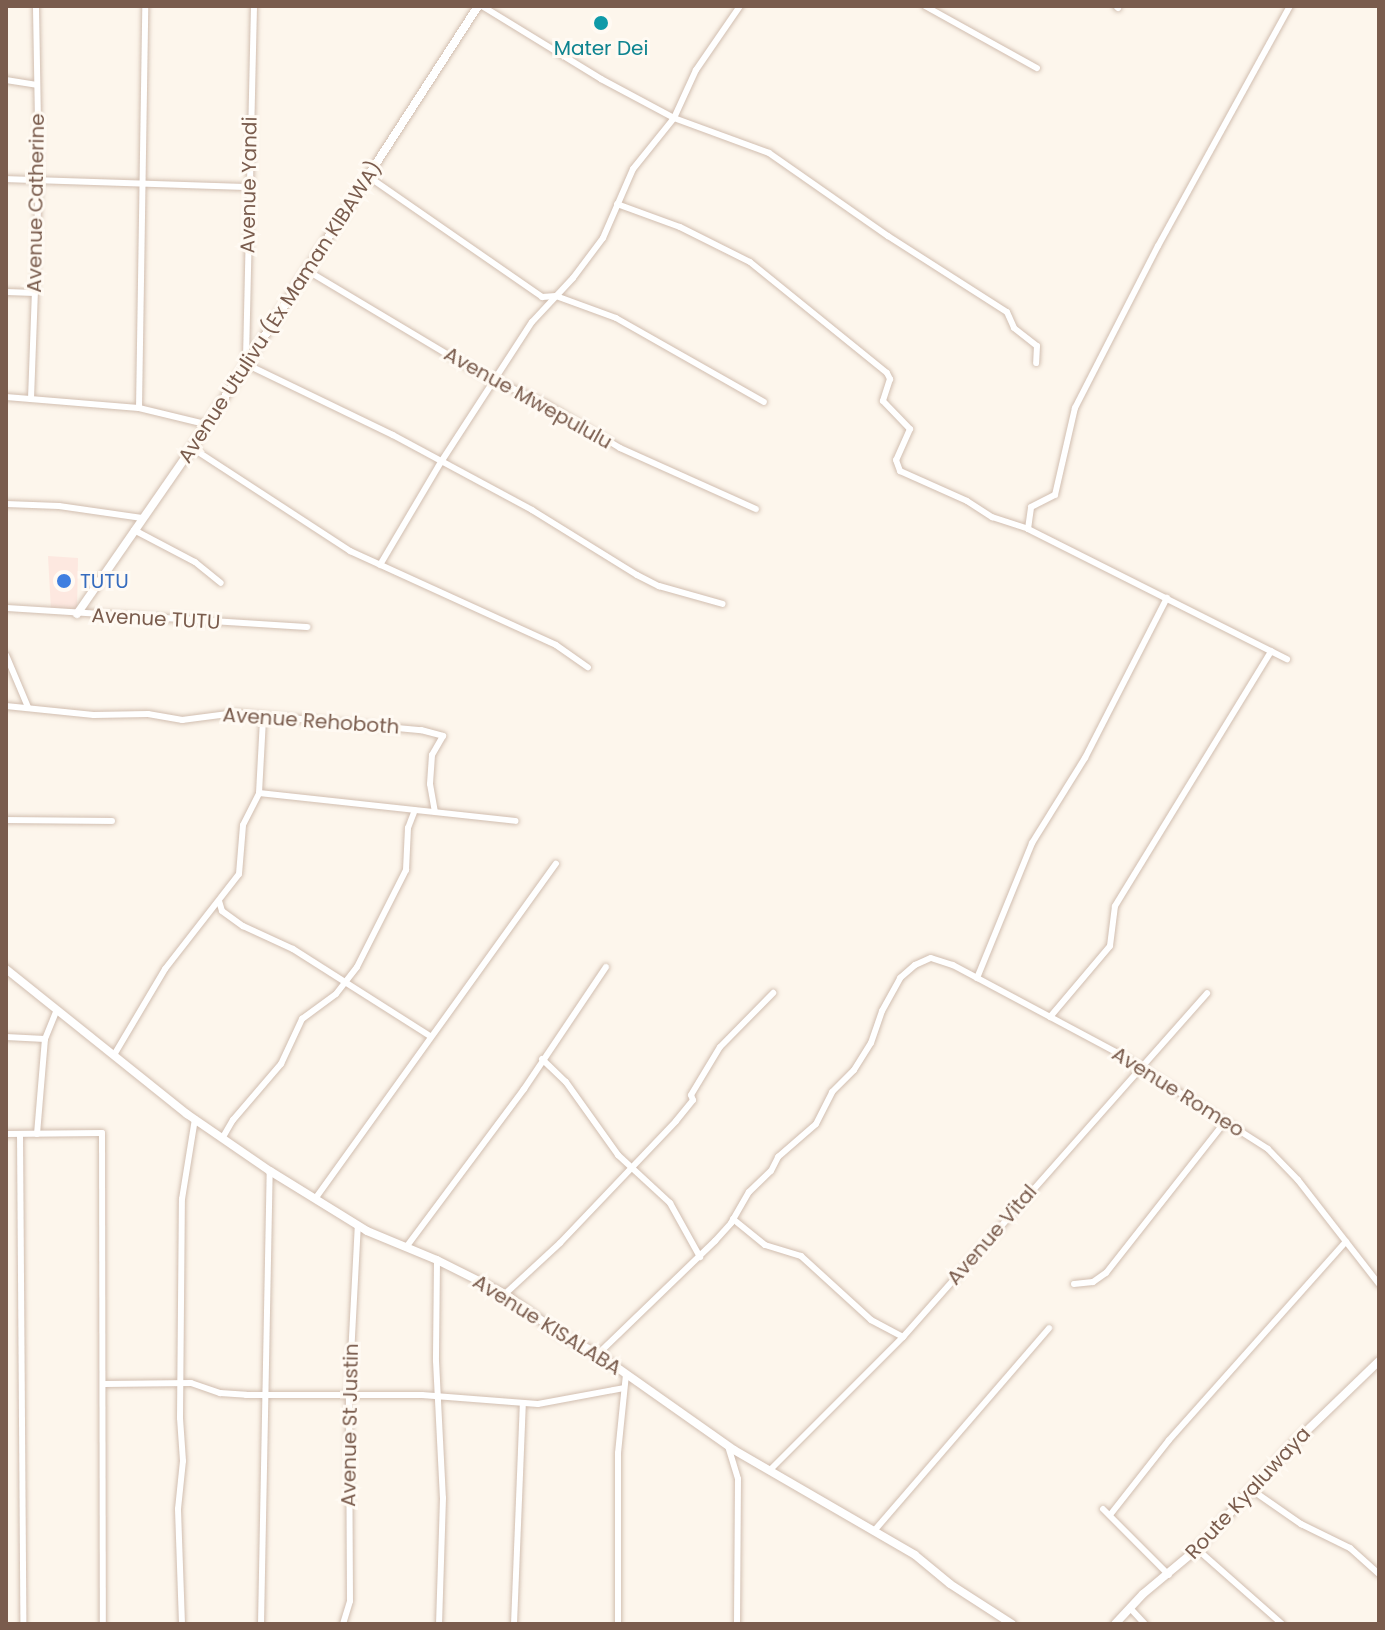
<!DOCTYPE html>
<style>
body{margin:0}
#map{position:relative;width:1385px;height:1630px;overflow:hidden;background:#fdf6ec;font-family:Poppins,sans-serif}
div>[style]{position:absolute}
.commercial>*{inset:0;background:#fde8e0}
.roads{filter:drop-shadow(0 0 2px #d1beb0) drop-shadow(0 0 2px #d1beb0)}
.minor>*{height:6px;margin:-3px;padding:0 3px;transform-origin:3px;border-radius:3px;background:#fff}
.tertiary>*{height:8px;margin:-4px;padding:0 4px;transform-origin:4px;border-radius:4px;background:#fff}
.dots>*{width:22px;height:22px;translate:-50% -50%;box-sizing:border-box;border:4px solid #fffaf3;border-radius:50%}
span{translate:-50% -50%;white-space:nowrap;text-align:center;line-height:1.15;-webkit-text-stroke:6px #fffaf3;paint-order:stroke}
.culture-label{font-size:20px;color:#0d838f}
.street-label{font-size:20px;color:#7a5c4d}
.shop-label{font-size:20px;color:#366cbe}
.left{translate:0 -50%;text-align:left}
.frame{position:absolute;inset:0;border:8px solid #7a5c4d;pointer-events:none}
</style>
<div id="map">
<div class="commercial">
<div style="clip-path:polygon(48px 556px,78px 558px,77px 610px,51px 610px)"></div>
</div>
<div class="roads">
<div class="minor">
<div style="left:254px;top:6px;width:358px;rotate:91.3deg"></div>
<div style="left:246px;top:364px;width:163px;rotate:25.8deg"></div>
<div style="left:393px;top:435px;width:158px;rotate:28.3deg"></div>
<div style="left:532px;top:510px;width:123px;rotate:31.8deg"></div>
<div style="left:637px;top:575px;width:25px;rotate:27deg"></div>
<div style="left:659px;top:586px;width:66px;rotate:15.7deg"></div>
<div style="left:482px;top:6px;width:140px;rotate:31.5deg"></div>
<div style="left:601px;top:79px;width:83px;rotate:28.1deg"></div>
<div style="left:674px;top:118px;width:101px;rotate:20.2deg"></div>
<div style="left:769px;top:153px;width:145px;rotate:34.9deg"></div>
<div style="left:888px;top:236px;width:141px;rotate:32.6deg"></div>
<div style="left:1007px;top:312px;width:17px;rotate:66deg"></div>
<div style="left:1014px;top:328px;width:29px;rotate:38deg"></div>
<div style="left:1037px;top:346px;width:17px;rotate:93deg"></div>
<div style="left:925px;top:6px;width:128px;rotate:29deg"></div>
<div style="left:1116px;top:6px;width:3px;rotate:45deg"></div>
<div style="left:6px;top:80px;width:31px;rotate:9deg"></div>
<div style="left:369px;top:177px;width:211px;rotate:34.7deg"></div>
<div style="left:542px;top:297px;width:14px;rotate:-4deg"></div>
<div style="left:556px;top:296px;width:64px;rotate:20.1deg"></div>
<div style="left:616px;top:318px;width:170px;rotate:29.6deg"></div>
<div style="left:6px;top:179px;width:244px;rotate:1.9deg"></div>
<div style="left:617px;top:204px;width:67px;rotate:20.1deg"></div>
<div style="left:680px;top:227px;width:78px;rotate:26.6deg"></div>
<div style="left:750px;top:262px;width:176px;rotate:39deg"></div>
<div style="left:887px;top:373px;width:7px;rotate:63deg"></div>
<div style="left:890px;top:379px;width:23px;rotate:108deg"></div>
<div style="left:883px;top:401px;width:39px;rotate:46deg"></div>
<div style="left:910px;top:429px;width:34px;rotate:114deg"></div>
<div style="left:896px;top:460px;width:12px;rotate:70deg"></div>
<div style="left:900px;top:471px;width:73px;rotate:24.1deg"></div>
<div style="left:967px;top:501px;width:30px;rotate:33deg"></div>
<div style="left:992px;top:517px;width:38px;rotate:18deg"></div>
<div style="left:1028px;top:529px;width:290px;rotate:26.7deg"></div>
<div style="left:308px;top:271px;width:197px;rotate:30.9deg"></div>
<div style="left:477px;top:372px;width:78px;rotate:24.9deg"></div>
<div style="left:548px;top:405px;width:84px;rotate:30.8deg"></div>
<div style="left:620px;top:448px;width:149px;rotate:24.2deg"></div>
<div style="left:6px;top:292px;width:29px;rotate:2deg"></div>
<div style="left:6px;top:397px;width:133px;rotate:4.7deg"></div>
<div style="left:139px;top:408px;width:68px;rotate:13.6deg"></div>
<div style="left:31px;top:399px;width:219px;rotate:-87.9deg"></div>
<div style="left:39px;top:180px;width:174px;rotate:-91deg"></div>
<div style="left:139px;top:408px;width:402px;rotate:-89.1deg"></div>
<div style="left:192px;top:448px;width:189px;rotate:33.1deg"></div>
<div style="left:350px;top:551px;width:226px;rotate:24.5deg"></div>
<div style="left:556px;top:645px;width:39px;rotate:35deg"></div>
<div style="left:6px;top:504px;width:53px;rotate:2.2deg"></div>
<div style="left:59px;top:506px;width:84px;rotate:8.2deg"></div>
<div style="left:1028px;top:529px;width:22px;rotate:-82deg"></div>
<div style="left:1031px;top:507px;width:27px;rotate:-27deg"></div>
<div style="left:1055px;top:495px;width:89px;rotate:-77.1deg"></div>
<div style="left:1075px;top:408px;width:182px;rotate:-62.9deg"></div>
<div style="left:1158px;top:246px;width:274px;rotate:-61.2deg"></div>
<div style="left:134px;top:530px;width:69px;rotate:27.7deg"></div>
<div style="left:195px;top:562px;width:33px;rotate:39deg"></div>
<div style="left:380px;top:565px;width:120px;rotate:-59.4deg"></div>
<div style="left:441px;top:462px;width:167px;rotate:-57deg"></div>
<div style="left:532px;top:322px;width:60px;rotate:-47deg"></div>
<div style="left:573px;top:278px;width:50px;rotate:-53.1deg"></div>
<div style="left:603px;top:238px;width:75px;rotate:-66.5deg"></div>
<div style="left:633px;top:169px;width:65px;rotate:-51.2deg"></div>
<div style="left:674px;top:118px;width:53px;rotate:-65.4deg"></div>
<div style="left:696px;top:70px;width:78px;rotate:-55.5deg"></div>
<div style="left:6px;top:608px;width:302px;rotate:3.6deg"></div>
<div style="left:6px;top:655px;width:56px;rotate:67.1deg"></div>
<div style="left:6px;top:706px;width:88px;rotate:5.8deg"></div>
<div style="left:94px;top:715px;width:54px;rotate:-1.1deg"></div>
<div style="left:148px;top:714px;width:35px;rotate:10deg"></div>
<div style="left:182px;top:720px;width:54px;rotate:-7.4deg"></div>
<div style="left:236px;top:713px;width:186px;rotate:5.3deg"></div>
<div style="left:421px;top:730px;width:23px;rotate:15deg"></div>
<div style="left:443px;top:736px;width:22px;rotate:120deg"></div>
<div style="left:432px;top:755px;width:29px;rotate:94deg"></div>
<div style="left:430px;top:784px;width:28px;rotate:80deg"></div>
<div style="left:259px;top:793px;width:258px;rotate:6.2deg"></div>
<div style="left:6px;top:820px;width:106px;rotate:0.5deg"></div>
<div style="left:219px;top:901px;width:10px;rotate:73deg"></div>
<div style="left:222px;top:911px;width:26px;rotate:36deg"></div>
<div style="left:243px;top:926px;width:55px;rotate:24.7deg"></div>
<div style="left:293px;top:949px;width:162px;rotate:32.4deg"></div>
<div style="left:977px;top:978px;width:146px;rotate:-67.8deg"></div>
<div style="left:1032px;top:843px;width:100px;rotate:-58.1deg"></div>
<div style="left:1085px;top:758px;width:180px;rotate:-62.9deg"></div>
<div style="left:1050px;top:1017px;width:93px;rotate:-49.8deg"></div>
<div style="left:1110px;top:946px;width:40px;rotate:-82.9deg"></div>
<div style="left:1115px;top:906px;width:299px;rotate:-58.5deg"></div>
<div style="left:6px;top:1037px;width:39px;rotate:3deg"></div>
<div style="left:114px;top:1055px;width:100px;rotate:-59.3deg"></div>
<div style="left:165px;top:969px;width:120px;rotate:-52.1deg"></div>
<div style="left:239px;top:874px;width:49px;rotate:-85.3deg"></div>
<div style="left:243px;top:825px;width:36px;rotate:-63deg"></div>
<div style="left:259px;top:793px;width:75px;rotate:-86.9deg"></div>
<div style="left:542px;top:1059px;width:33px;rotate:44deg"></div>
<div style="left:566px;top:1082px;width:90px;rotate:54.5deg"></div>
<div style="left:618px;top:1155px;width:71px;rotate:42.7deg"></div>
<div style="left:670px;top:1203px;width:62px;rotate:60.9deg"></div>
<div style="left:6px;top:1134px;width:96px;rotate:-0.6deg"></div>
<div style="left:102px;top:1133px;width:491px;rotate:89.9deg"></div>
<div style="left:20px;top:1134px;width:490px;rotate:89.6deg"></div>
<div style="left:37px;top:1134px;width:95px;rotate:-85.2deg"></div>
<div style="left:45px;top:1039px;width:31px;rotate:-68deg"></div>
<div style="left:223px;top:1137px;width:20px;rotate:-60deg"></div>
<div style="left:233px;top:1120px;width:74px;rotate:-49.4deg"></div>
<div style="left:281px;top:1064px;width:50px;rotate:-65deg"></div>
<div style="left:302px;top:1019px;width:42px;rotate:-36.3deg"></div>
<div style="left:336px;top:994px;width:34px;rotate:-52deg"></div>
<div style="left:357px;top:967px;width:109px;rotate:-63.2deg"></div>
<div style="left:406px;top:870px;width:42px;rotate:-87.3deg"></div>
<div style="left:408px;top:828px;width:19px;rotate:-69deg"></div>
<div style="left:315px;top:1199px;width:413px;rotate:-54.3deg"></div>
<div style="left:733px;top:1219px;width:41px;rotate:39.1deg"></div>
<div style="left:765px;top:1245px;width:38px;rotate:17deg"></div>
<div style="left:801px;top:1256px;width:95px;rotate:42.4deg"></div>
<div style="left:871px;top:1320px;width:36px;rotate:28deg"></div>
<div style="left:407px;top:1246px;width:196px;rotate:-53.3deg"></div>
<div style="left:524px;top:1089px;width:147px;rotate:-56.1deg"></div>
<div style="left:437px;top:1260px;width:101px;rotate:90.6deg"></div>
<div style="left:436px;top:1361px;width:137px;rotate:87.1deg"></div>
<div style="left:443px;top:1498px;width:126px;rotate:91.8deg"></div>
<div style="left:1074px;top:1284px;width:19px;rotate:-6deg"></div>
<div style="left:1093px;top:1282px;width:16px;rotate:-35deg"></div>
<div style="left:1106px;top:1273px;width:192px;rotate:-51.8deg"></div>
<div style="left:505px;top:1294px;width:75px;rotate:-42.8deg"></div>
<div style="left:560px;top:1243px;width:168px;rotate:-46.4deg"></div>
<div style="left:676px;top:1121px;width:27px;rotate:-51deg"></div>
<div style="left:693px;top:1100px;width:5px;rotate:-112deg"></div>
<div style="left:691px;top:1095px;width:56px;rotate:-58.9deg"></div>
<div style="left:720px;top:1047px;width:76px;rotate:-45.5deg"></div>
<div style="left:598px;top:1354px;width:163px;rotate:-44deg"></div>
<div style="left:715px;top:1241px;width:24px;rotate:-48deg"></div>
<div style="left:731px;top:1223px;width:36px;rotate:-60deg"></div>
<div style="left:749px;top:1192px;width:30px;rotate:-44deg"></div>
<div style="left:771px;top:1171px;width:16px;rotate:-63deg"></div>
<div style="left:778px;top:1157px;width:50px;rotate:-41deg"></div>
<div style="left:816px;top:1124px;width:36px;rotate:-63deg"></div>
<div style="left:832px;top:1092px;width:31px;rotate:-45deg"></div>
<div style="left:854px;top:1070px;width:32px;rotate:-58deg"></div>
<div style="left:871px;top:1043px;width:34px;rotate:-71deg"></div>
<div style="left:882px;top:1011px;width:38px;rotate:-61deg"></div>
<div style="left:900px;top:978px;width:20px;rotate:-41deg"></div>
<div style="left:915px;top:965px;width:17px;rotate:-24deg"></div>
<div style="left:931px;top:958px;width:23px;rotate:18deg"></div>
<div style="left:953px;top:965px;width:185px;rotate:28.1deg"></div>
<div style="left:1116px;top:1052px;width:180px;rotate:32.5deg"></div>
<div style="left:1268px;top:1149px;width:43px;rotate:45.9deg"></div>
<div style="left:1298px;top:1180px;width:132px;rotate:52.1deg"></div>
<div style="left:104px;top:1384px;width:87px;rotate:-0.7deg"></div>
<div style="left:191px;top:1383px;width:31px;rotate:19deg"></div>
<div style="left:220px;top:1393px;width:26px;rotate:4deg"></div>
<div style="left:246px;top:1395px;width:176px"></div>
<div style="left:422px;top:1395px;width:116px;rotate:4.4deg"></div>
<div style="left:538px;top:1404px;width:87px;rotate:-10.5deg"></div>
<div style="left:728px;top:1446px;width:34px;rotate:73deg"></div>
<div style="left:738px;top:1479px;width:145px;rotate:90.4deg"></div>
<div style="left:769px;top:1471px;width:190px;rotate:-45deg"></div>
<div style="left:903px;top:1337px;width:459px;rotate:-48.5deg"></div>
<div style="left:1252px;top:1490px;width:60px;rotate:34.8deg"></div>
<div style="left:1301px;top:1524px;width:55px;rotate:26.1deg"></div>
<div style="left:1350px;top:1548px;width:39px;rotate:42deg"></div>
<div style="left:1103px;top:1509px;width:93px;rotate:45deg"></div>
<div style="left:1110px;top:1515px;width:95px;rotate:-51.8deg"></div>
<div style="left:1169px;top:1440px;width:266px;rotate:-48.3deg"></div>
<div style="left:874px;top:1531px;width:268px;rotate:-49.2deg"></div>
<div style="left:1197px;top:1549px;width:113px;rotate:41.4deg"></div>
<div style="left:1130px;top:1608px;width:22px;rotate:47deg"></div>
<div style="left:182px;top:1624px;width:115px;rotate:-92deg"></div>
<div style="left:178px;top:1509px;width:48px;rotate:-84.1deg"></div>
<div style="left:183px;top:1461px;width:43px;rotate:-94deg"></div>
<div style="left:180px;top:1418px;width:219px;rotate:-89.5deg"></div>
<div style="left:182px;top:1199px;width:81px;rotate:-80.8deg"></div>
<div style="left:261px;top:1624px;width:453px;rotate:-88.9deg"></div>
<div style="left:343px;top:1624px;width:24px;rotate:-73deg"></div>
<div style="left:350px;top:1601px;width:207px;rotate:-90.3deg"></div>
<div style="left:349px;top:1394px;width:169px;rotate:-87deg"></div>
<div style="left:514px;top:1624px;width:221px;rotate:-87.7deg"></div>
<div style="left:618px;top:1624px;width:171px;rotate:-90deg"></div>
<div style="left:618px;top:1453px;width:79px;rotate:-84.2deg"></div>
</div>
<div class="tertiary">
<div style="left:77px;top:614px;width:202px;rotate:-55.3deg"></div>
<div style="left:192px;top:448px;width:526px;rotate:-57.09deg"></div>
<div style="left:6px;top:969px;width:232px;rotate:38.7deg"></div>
<div style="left:187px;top:1114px;width:101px;rotate:34.5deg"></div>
<div style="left:270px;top:1171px;width:114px;rotate:31.7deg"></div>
<div style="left:367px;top:1231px;width:76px;rotate:22.5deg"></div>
<div style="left:437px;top:1260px;width:76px;rotate:26.6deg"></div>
<div style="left:505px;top:1294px;width:68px;rotate:36deg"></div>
<div style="left:560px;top:1334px;width:43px;rotate:27.8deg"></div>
<div style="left:598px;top:1354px;width:166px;rotate:35.2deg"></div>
<div style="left:734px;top:1450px;width:209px;rotate:30.1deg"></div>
<div style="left:915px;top:1555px;width:45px;rotate:39.6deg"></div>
<div style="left:950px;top:1584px;width:74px;rotate:32.8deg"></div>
<div style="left:1115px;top:1624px;width:41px;rotate:-47deg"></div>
<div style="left:1143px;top:1594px;width:70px;rotate:-39.8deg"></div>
<div style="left:1197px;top:1549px;width:147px;rotate:-47.5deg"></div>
<div style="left:1296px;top:1441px;width:115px;rotate:-43.9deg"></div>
</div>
</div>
<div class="dots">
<div style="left:601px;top:23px;background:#0f9aa8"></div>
<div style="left:64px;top:581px;background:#3f7fe0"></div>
</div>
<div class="culture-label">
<span style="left:601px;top:48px">Mater Dei</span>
</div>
<div class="street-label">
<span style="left:249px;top:185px;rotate:-89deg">Avenue Yandi</span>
<span style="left:36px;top:203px;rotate:-89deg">Avenue Catherine</span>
<span style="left:280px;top:312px;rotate:-57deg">Avenue Utulivu (Ex Maman KIBAWA)</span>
<span style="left:528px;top:398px;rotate:29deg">Avenue Mwepululu</span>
<span style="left:156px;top:619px;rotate:3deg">Avenue TUTU</span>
<span style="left:311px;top:721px;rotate:4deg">Avenue Rehoboth</span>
<span style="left:1178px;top:1092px;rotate:32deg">Avenue Romeo</span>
<span style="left:992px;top:1235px;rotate:-49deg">Avenue Vital</span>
<span style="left:547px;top:1325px;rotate:32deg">Avenue KISALABA</span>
<span style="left:350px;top:1425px;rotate:-89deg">Avenue St Justin</span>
<span style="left:1248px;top:1493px;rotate:-47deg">Route Kyaluwaya</span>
</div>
<div class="shop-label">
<span class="left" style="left:80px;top:581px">TUTU</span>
</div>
<div class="frame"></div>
</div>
